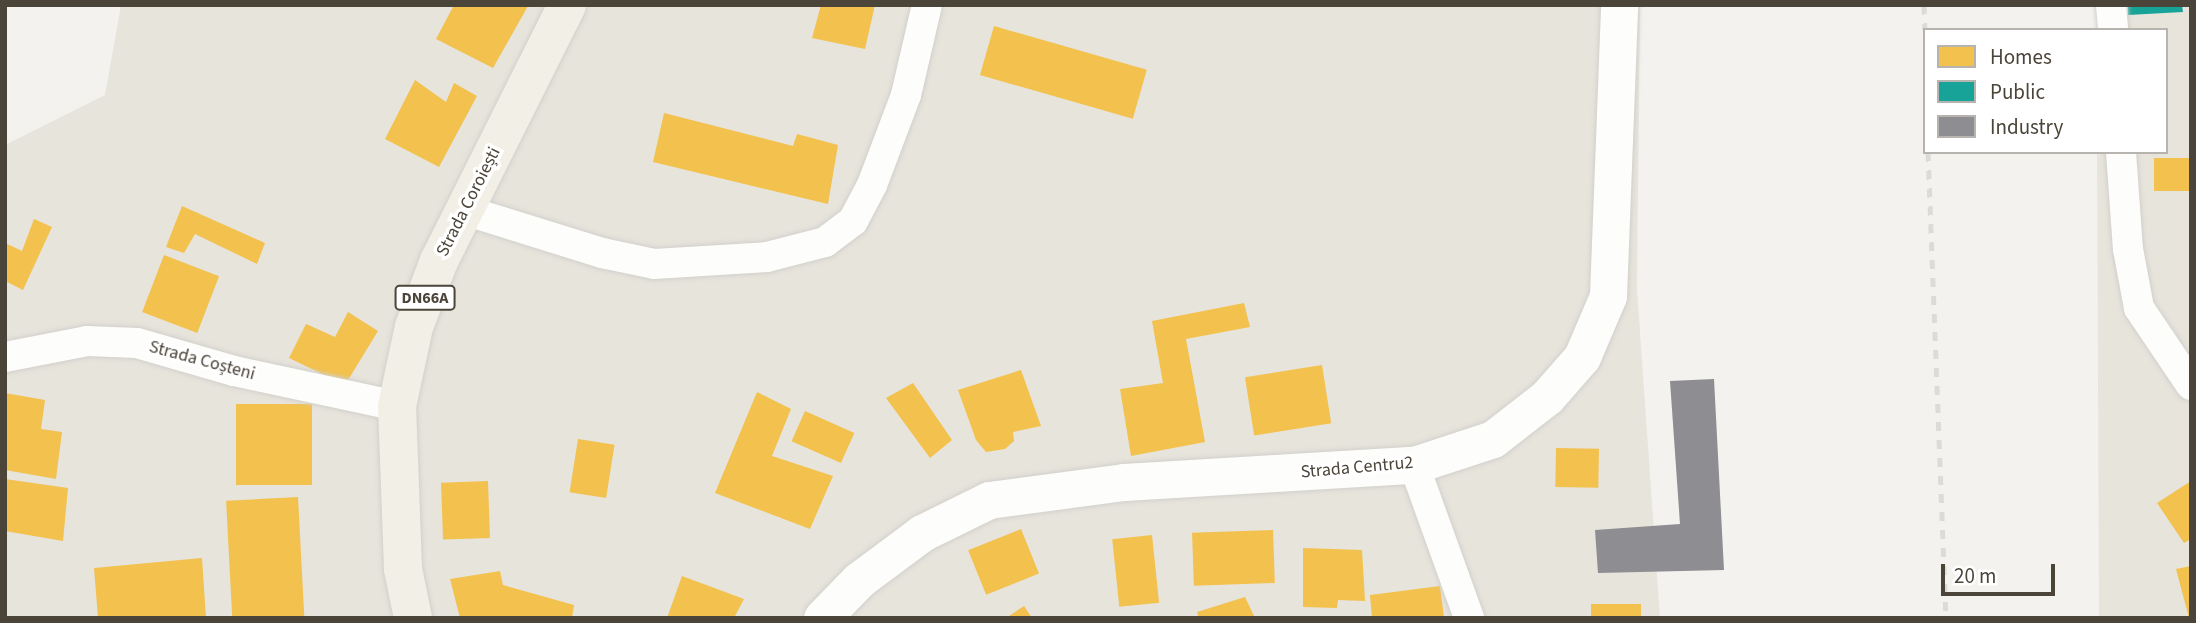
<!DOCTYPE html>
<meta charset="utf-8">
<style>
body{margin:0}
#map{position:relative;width:2196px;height:623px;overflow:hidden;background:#f4f2ee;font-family:"Source Sans 3",sans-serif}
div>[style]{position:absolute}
.residential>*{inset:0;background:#e7e4dc}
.homes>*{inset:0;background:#f2c14e;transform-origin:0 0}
.public>*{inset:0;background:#17a398}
.industry>*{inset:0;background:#8d8d92}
.roads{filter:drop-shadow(0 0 2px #d2d0cb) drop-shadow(0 0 2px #d2d0cb)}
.minor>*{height:30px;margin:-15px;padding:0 15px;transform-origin:15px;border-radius:15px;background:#fdfdfc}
.tertiary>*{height:37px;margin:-18.5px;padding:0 18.5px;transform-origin:18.5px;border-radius:18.5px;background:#fdfdfc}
.primary>*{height:38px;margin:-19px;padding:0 19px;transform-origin:19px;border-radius:19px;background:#f2efe6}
.rail>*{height:5px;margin-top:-2.5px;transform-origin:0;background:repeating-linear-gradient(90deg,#dbdbda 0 9px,transparent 0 18px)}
span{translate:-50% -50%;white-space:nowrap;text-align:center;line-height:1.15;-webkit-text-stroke:7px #fff;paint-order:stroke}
.shield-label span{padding:2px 5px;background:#fff;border:2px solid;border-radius:5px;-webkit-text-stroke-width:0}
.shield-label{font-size:16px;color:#4b4439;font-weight:700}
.street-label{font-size:18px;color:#4b4439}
.frame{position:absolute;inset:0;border:7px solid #4b4439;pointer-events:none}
.legend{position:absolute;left:1923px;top:28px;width:245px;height:126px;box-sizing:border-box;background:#fff;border:2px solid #b7b4b0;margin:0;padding:9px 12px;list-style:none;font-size:21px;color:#4b4439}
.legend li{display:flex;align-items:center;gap:14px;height:35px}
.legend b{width:35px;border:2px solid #b7b4b0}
.scale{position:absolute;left:1941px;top:564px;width:114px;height:32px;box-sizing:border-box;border:4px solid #4b4439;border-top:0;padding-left:9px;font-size:21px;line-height:24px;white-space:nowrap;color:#4b4439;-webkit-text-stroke:5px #fff;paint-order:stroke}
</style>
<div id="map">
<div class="residential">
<div style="clip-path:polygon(121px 5px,1640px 5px,1637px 289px,1660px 618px,5px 618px,5px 145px,105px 95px)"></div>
<div style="clip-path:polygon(2099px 5px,2191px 5px,2191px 618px,2099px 618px,2097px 152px,2166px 152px,2166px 30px,2099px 30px)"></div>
</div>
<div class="homes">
<div style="clip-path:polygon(454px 5px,528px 6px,493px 68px,436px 39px)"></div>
<div style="clip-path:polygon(821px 5px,875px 5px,865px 49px,812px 38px)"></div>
<div style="left:994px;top:26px;width:159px;height:51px;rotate:16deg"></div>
<div style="clip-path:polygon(415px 80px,446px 102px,454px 83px,477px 96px,439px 167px,385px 139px)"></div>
<div style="clip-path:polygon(664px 113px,793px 146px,797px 134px,838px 145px,828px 204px,653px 162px)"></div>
<div style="left:2191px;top:158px;width:33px;height:37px;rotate:90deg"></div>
<div style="clip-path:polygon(182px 206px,265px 243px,257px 264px,195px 234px,184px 253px,166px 247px)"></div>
<div style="clip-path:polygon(34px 219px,52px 227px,23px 290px,5px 281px,5px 243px,22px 251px)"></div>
<div style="left:164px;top:255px;width:59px;height:61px;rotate:21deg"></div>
<div style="clip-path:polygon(1244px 303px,1250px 327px,1186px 339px,1205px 442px,1131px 456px,1120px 389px,1163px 383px,1152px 321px)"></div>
<div style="clip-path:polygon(348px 312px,378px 331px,345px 385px,289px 358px,306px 324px,335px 337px)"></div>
<div style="left:1322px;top:365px;width:59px;height:78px;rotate:81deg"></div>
<div style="clip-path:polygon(1021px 370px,1041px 426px,1013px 432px,1014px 441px,1005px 449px,986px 452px,976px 440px,958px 390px)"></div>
<div style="clip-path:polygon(913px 383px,952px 440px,930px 458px,886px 398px)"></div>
<div style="clip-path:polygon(757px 392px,791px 409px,772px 456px,833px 476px,810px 529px,715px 493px)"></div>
<div style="clip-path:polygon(5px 393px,45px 400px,41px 429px,62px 432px,56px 479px,5px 470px)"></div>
<div style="left:236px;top:404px;width:76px;height:81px"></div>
<div style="left:805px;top:411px;width:54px;height:33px;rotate:24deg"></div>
<div style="left:578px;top:439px;width:37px;height:54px;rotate:9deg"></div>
<div style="left:1556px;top:448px;width:43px;height:39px;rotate:1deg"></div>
<div style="clip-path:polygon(5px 479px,68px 488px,63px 541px,5px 531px)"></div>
<div style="left:488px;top:481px;width:57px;height:47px;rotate:88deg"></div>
<div style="clip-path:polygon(2191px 481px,2191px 539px,2184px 543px,2157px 503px)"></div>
<div style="left:298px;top:497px;width:121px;height:72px;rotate:87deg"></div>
<div style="left:1021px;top:529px;width:48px;height:57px;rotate:68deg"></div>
<div style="left:1273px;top:530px;width:53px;height:81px;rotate:88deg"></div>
<div style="left:1152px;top:535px;width:68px;height:40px;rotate:84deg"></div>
<div style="clip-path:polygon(1303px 548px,1362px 550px,1365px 601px,1338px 600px,1337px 608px,1303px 607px)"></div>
<div style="clip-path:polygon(202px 558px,206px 618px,98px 618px,94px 568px)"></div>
<div style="clip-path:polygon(2191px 566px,2191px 618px,2189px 618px,2176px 569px)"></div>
<div style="clip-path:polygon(500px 571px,503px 585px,574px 605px,572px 618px,460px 618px,450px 579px)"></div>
<div style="clip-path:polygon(682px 576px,744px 599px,734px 618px,667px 618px)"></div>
<div style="clip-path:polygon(1440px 586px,1444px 618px,1372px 618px,1370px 595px)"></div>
<div style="clip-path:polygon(1245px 597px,1255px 618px,1199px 618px,1197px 612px)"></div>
<div style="left:1641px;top:604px;width:14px;height:50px;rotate:90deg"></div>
<div style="clip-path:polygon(1024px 606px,1032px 618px,1006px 618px)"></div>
</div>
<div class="public">
<div style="clip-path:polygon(2128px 5px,2182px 5px,2183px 12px,2128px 15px)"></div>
</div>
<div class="industry">
<div style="clip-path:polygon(1714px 379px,1724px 570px,1598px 573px,1595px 530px,1680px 524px,1670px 381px)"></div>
</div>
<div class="roads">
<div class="minor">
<div style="left:2111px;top:5px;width:25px;rotate:85deg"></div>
<div style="left:2121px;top:152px;width:97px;rotate:85.9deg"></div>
<div style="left:2128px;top:249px;width:60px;rotate:79.4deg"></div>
<div style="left:2139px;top:308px;width:93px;rotate:56deg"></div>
<div style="left:464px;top:210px;width:145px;rotate:17.3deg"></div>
<div style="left:602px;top:253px;width:53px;rotate:11.9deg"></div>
<div style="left:654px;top:264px;width:113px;rotate:-3.5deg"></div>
<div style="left:767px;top:257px;width:60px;rotate:-14.5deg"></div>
<div style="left:825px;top:242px;width:35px;rotate:-37deg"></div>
<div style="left:853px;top:221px;width:41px;rotate:-62.2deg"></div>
<div style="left:872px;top:185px;width:96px;rotate:-69.3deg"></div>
<div style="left:906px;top:95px;width:92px;rotate:-76.9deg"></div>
<div style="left:5px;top:357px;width:84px;rotate:-11deg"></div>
<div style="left:87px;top:341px;width:50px;rotate:2.3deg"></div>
<div style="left:137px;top:343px;width:101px;rotate:16.1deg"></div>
<div style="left:234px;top:371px;width:167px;rotate:12.1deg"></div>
<div style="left:1414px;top:465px;width:163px;rotate:70.2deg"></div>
</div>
<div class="tertiary">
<div style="left:822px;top:618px;width:53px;rotate:-45.8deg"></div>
<div style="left:859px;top:580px;width:79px;rotate:-36.7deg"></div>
<div style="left:922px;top:533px;width:75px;rotate:-26.2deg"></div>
<div style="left:989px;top:500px;width:136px;rotate:-7.6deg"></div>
<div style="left:1124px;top:482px;width:290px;rotate:-3.4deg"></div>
<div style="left:1414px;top:465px;width:83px;rotate:-18.2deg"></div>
<div style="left:1493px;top:439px;width:68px;rotate:-37.9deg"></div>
<div style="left:1547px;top:397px;width:53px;rotate:-48.8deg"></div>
<div style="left:1582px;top:357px;width:66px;rotate:-66.9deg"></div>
<div style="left:1608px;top:296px;width:291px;rotate:-87.8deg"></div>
</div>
<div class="primary">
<div style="left:413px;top:618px;width:50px;rotate:-101.5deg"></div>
<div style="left:403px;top:569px;width:163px;rotate:-92.1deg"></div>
<div style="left:397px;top:406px;width:81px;rotate:-77.9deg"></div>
<div style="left:414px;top:327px;width:71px;rotate:-69.3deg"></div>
<div style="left:439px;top:261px;width:286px;rotate:-63.4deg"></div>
</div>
</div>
<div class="rail">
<div style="left:1924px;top:5px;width:25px;rotate:88deg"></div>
<div style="left:1928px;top:152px;width:466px;rotate:87.8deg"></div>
</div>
<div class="shield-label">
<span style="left:425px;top:298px">DN66A</span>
</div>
<div class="street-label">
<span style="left:469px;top:202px;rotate:-63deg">Strada Coroiești</span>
<span style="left:202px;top:361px;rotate:15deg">Strada Coșteni</span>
<span style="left:1357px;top:468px;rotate:-5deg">Strada Centru2</span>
</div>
<div class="frame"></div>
<ul class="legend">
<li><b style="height:19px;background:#f2c14e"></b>Homes</li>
<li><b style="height:19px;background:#17a398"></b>Public</li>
<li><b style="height:19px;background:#8d8d92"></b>Industry</li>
</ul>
<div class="scale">20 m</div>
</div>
